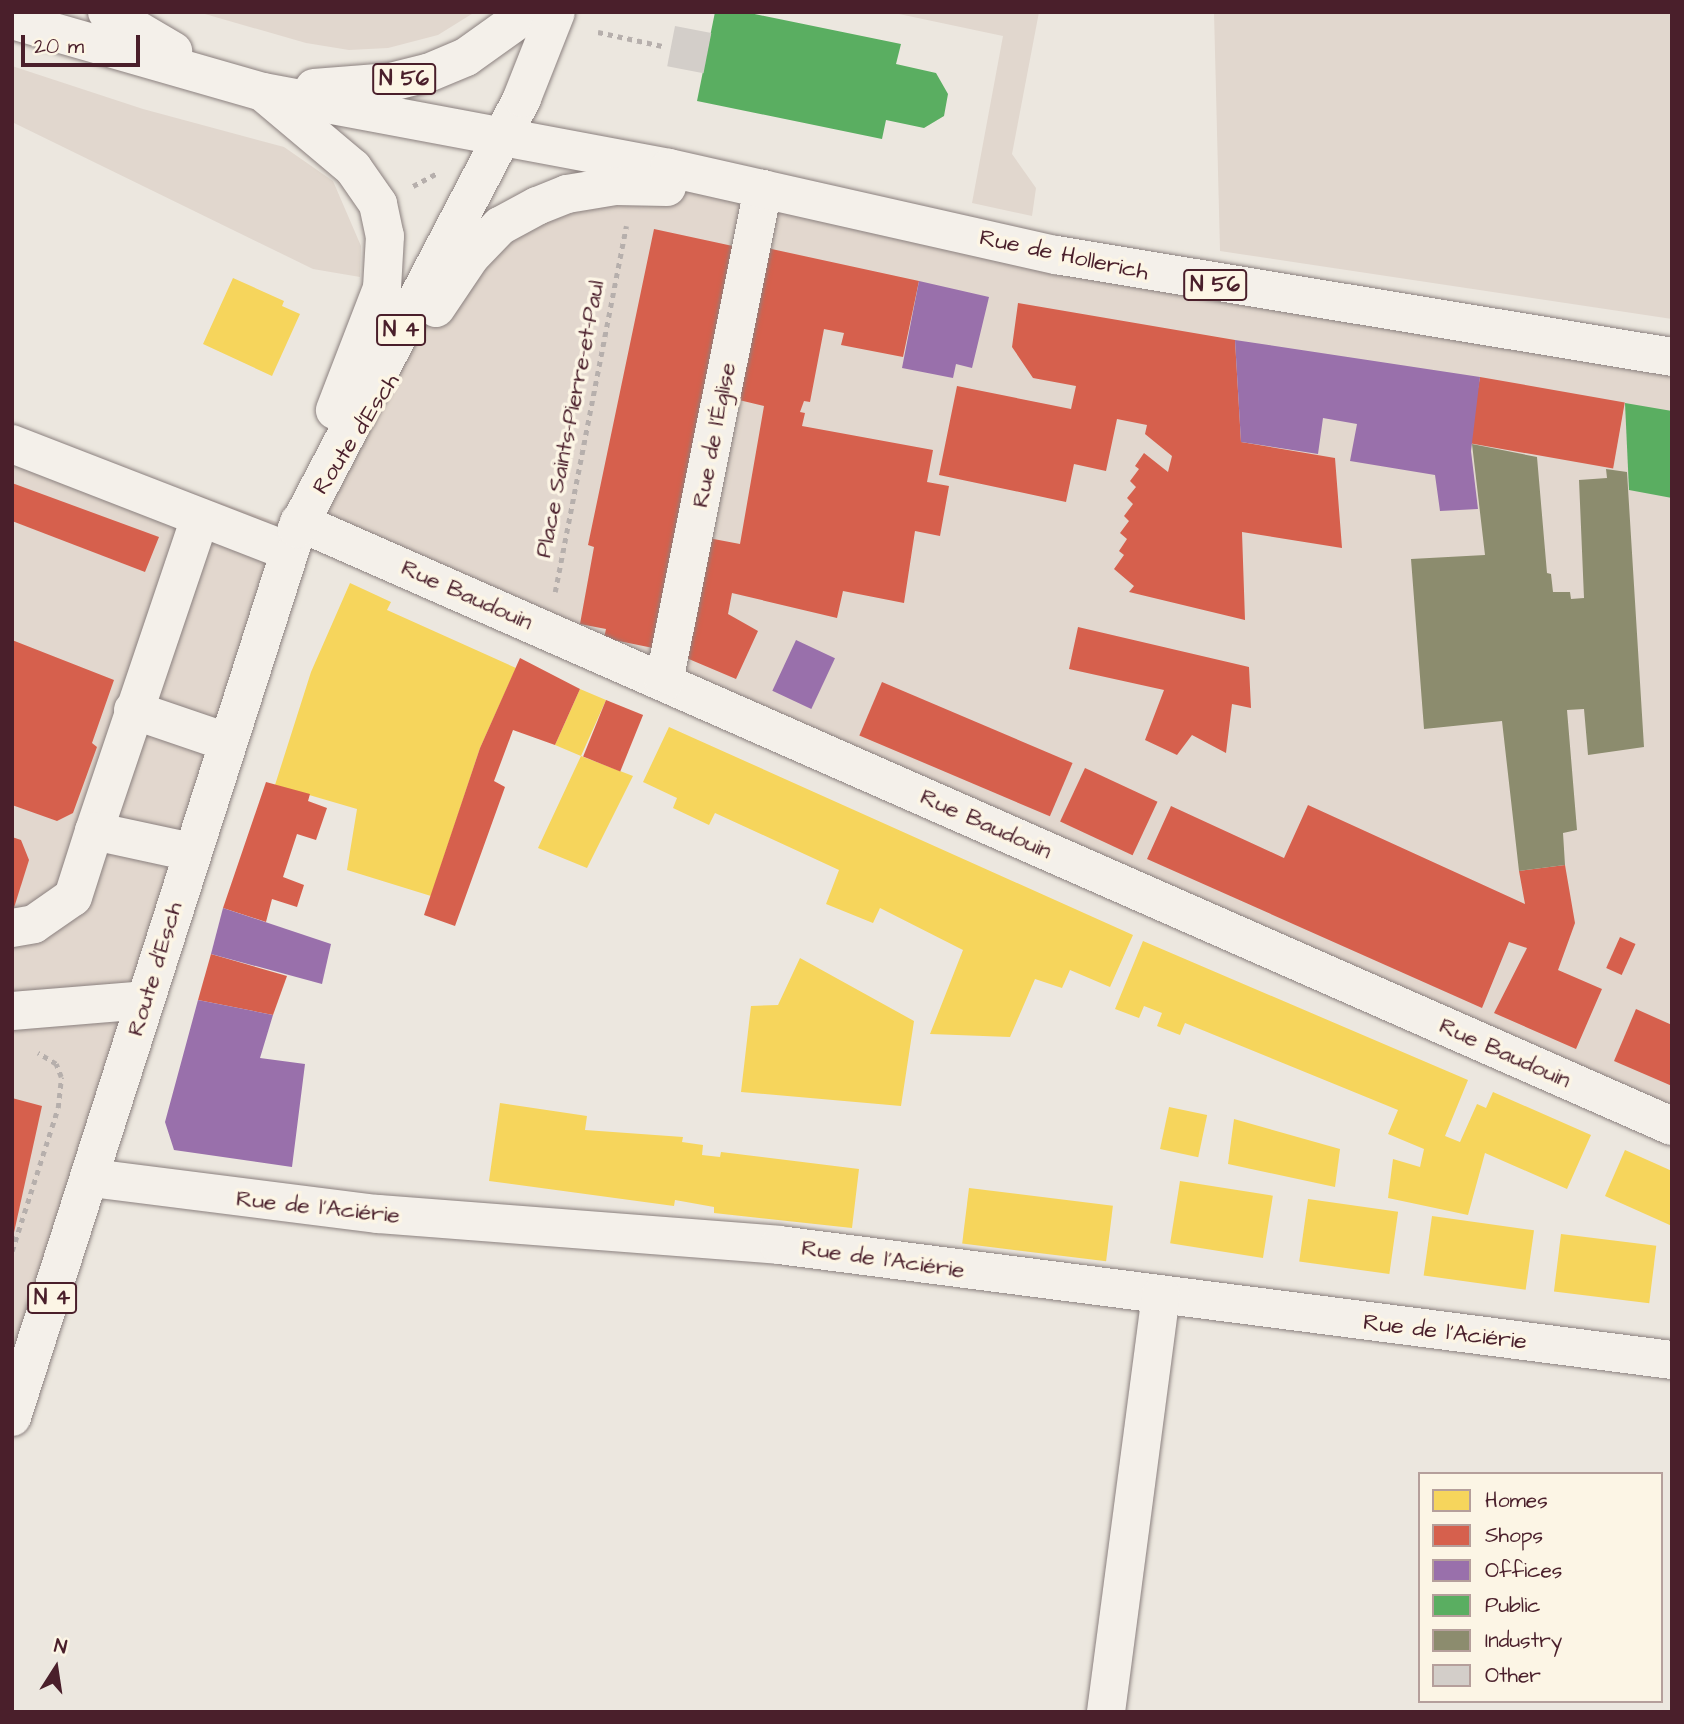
<!DOCTYPE html>
<meta charset="utf-8">
<style>
body{margin:0}
#map{position:relative;width:1684px;height:1724px;overflow:hidden;background:#ece7df;font-family:"Architects Daughter",sans-serif}
div>[style]{position:absolute}
.built>*{inset:0;background:#e2d7ce}
.green>*{inset:0;background:#e1d7ce}
.homes>*{inset:0;background:#f6d55c;transform-origin:0 0}
.shops>*{inset:0;background:#d6604d;transform-origin:0 0}
.offices>*{inset:0;background:#9970ab;transform-origin:0 0}
.public>*{inset:0;background:#5aae61}
.industry>*{inset:0;background:#8c8c6e}
.building>*{inset:0;background:#d3cec9;transform-origin:0 0}
.path>*{height:4.5px;margin-top:-2.25px;transform-origin:0;background:repeating-linear-gradient(90deg,#b6afac 0 5px,transparent 0 10px)}
.roads{filter:drop-shadow(0 0 2px #8b817f) drop-shadow(0 0 2px #8b817f)}
.minor>*{height:38px;margin:-19px;padding:0 19px;transform-origin:19px;border-radius:19px;background:#f4f0ea}
.major>*{height:38px;margin:-19px;padding:0 19px;transform-origin:19px;border-radius:19px;background:#f4f0ea}
span{translate:-50% -50%;white-space:nowrap;text-align:center;line-height:1.15;-webkit-text-stroke:7px #fcf5e5;paint-order:stroke}
.shield-label span{padding:2px 5px;background:#fcf5e5;border:2px solid;border-radius:5px;-webkit-text-stroke-width:0}
.shield-label{font-size:21px;color:#4a1f2b;font-weight:700}
.street-label{font-size:23px;color:#4a1f2b}
.frame{position:absolute;inset:0;border:14px solid #4a1f2b;pointer-events:none}
.legend{position:absolute;left:1418px;top:1472px;width:245px;height:231px;box-sizing:border-box;background:#fcf5e5;border:2px solid #b59f9b;margin:0;padding:9px 12px;list-style:none;font-size:21px;color:#4a1f2b}
.legend li{display:flex;align-items:center;gap:14px;height:35px}
.legend b{width:35px;border:2px solid #b59f9b}
.north{position:absolute;left:21px;top:1633px;width:70px;height:70px;-webkit-text-stroke:5px #fcf5e5;paint-order:stroke;rotate:12deg;font-size:19px;font-weight:700;line-height:28px;text-align:center;color:#4a1f2b}
.north::after{content:'';display:block;margin:auto;width:24px;height:32px;background:#4a1f2b;clip-path:polygon(50% 0,100% 100%,50% 72%,0 100%)}
.scale{position:absolute;left:21px;top:35px;width:119px;height:32px;box-sizing:border-box;border:4px solid #4a1f2b;border-top:0;padding-left:9px;font-size:21px;line-height:24px;white-space:nowrap;color:#4a1f2b;-webkit-text-stroke:5px #fcf5e5;paint-order:stroke}
</style>
<div id="map">
<div class="built">
<div style="clip-path:polygon(763px 189px,1672px 357px,1672px 1126px,299px 522px,450px 287px,567px 194px)"></div>
<div style="clip-path:polygon(12px 431px,297px 529px,12px 1417px)"></div>
</div>
<div class="green">
<div style="clip-path:polygon(198px 12px,475px 12px,438px 35px,388px 48px,349px 50px,306px 43px)"></div>
<div style="clip-path:polygon(1039px 12px,1012px 154px,1036px 188px,1032px 216px,972px 203px,1003px 36px,899px 14px)"></div>
<div style="clip-path:polygon(1214px 12px,1672px 12px,1672px 319px,1220px 251px)"></div>
<div style="clip-path:polygon(12px 66px,143px 109px,284px 147px,333px 181px,361px 246px,360px 277px,313px 269px,12px 122px)"></div>
</div>
<div class="homes">
<div style="clip-path:polygon(233px 278px,284px 301px,282px 306px,300px 314px,272px 376px,203px 344px)"></div>
<div style="clip-path:polygon(350px 583px,391px 602px,387px 610px,516px 668px,480px 748px,431px 896px,347px 870px,357px 809px,275px 785px,311px 672px)"></div>
<div style="clip-path:polygon(580px 689px,606px 700px,581px 756px,633px 776px,587px 868px,538px 848px,581px 756px,555px 745px)"></div>
<div style="clip-path:polygon(669px 727px,1133px 935px,1110px 987px,1070px 970px,1062px 988px,1035px 979px,1010px 1037px,930px 1034px,963px 950px,880px 908px,873px 923px,826px 904px,839px 870px,715px 813px,709px 825px,673px 808px,677px 798px,643px 782px)"></div>
<div style="clip-path:polygon(1143px 941px,1468px 1080px,1445px 1136px,1460px 1142px,1477px 1104px,1486px 1108px,1493px 1092px,1591px 1135px,1567px 1189px,1485px 1153px,1468px 1215px,1388px 1198px,1393px 1159px,1420px 1167px,1424px 1149px,1388px 1134px,1398px 1110px,1185px 1023px,1180px 1035px,1157px 1026px,1162px 1013px,1144px 1006px,1139px 1018px,1115px 1009px)"></div>
<div style="clip-path:polygon(800px 958px,914px 1021px,901px 1106px,741px 1092px,751px 1006px,778px 1005px)"></div>
<div style="clip-path:polygon(500px 1103px,587px 1116px,585px 1130px,683px 1137px,682px 1142px,703px 1145px,702px 1155px,720px 1157px,721px 1152px,859px 1169px,852px 1228px,714px 1213px,714px 1207px,675px 1200px,674px 1206px,489px 1181px)"></div>
<div style="left:1169px;top:1107px;width:39px;height:43px;rotate:12deg"></div>
<div style="clip-path:polygon(1234px 1119px,1340px 1149px,1335px 1187px,1228px 1164px)"></div>
<div style="clip-path:polygon(1625px 1150px,1672px 1171px,1672px 1226px,1605px 1196px)"></div>
<div style="left:1180px;top:1181px;width:94px;height:63px;rotate:9deg"></div>
<div style="left:969px;top:1188px;width:145px;height:56px;rotate:7deg"></div>
<div style="left:1308px;top:1199px;width:91px;height:63px;rotate:8deg"></div>
<div style="left:1432px;top:1216px;width:103px;height:60px;rotate:8deg"></div>
<div style="left:1561px;top:1234px;width:96px;height:58px;rotate:7deg"></div>
</div>
<div class="shops">
<div style="clip-path:polygon(654px 229px,742px 248px,658px 649px,604px 638px,606px 629px,580px 624px,594px 547px,588px 545px)"></div>
<div style="clip-path:polygon(767px 248px,919px 281px,903px 357px,841px 345px,844px 333px,824px 329px,810px 402px,804px 401px,800px 412px,805px 413px,802px 426px,933px 450px,927px 482px,949px 486px,940px 536px,915px 531px,904px 603px,843px 591px,837px 618px,732px 593px,728px 614px,758px 631px,736px 679px,677px 654px,703px 537px,740px 544px,764px 406px,739px 400px)"></div>
<div style="clip-path:polygon(1018px 303px,1235px 340px,1241px 442px,1335px 458px,1342px 548px,1242px 532px,1245px 620px,1129px 592px,1134px 586px,1114px 569px,1124px 555px,1119px 551px,1127px 539px,1120px 533px,1129px 521px,1124px 516px,1133px 504px,1127px 498px,1136px 487px,1130px 481px,1139px 469px,1135px 466px,1144px 453px,1168px 472px,1172px 456px,1145px 434px,1147px 425px,1117px 419px,1106px 471px,1074px 464px,1066px 502px,939px 475px,957px 386px,1071px 409px,1076px 386px,1033px 378px,1012px 347px)"></div>
<div style="left:1480px;top:377px;width:147px;height:67px;rotate:10deg"></div>
<div style="clip-path:polygon(12px 483px,159px 537px,145px 572px,12px 521px)"></div>
<div style="clip-path:polygon(1078px 627px,1249px 667px,1251px 708px,1232px 704px,1226px 753px,1192px 735px,1177px 755px,1145px 740px,1164px 690px,1069px 669px)"></div>
<div style="clip-path:polygon(12px 640px,114px 680px,92px 743px,97px 747px,73px 813px,57px 821px,12px 805px)"></div>
<div style="clip-path:polygon(520px 658px,580px 689px,555px 745px,513px 730px,494px 781px,505px 787px,455px 926px,424px 915px,480px 748px)"></div>
<div style="left:882px;top:682px;width:207px;height:58px;rotate:23deg"></div>
<div style="left:606px;top:700px;width:40px;height:61px;rotate:22deg"></div>
<div style="left:1085px;top:768px;width:80px;height:59px;rotate:25deg"></div>
<div style="clip-path:polygon(266px 782px,310px 794px,308px 801px,327px 808px,316px 840px,297px 834px,283px 877px,304px 885px,297px 907px,272px 899px,266px 922px,223px 908px)"></div>
<div style="clip-path:polygon(1308px 805px,1525px 904px,1519px 871px,1565px 865px,1575px 923px,1558px 970px,1602px 989px,1576px 1049px,1494px 1013px,1527px 948px,1509px 942px,1482px 1008px,1147px 859px,1171px 806px,1284px 858px)"></div>
<div style="clip-path:polygon(12px 837px,21px 840px,29px 860px,13px 911px)"></div>
<div style="left:1620px;top:937px;width:17px;height:34px;rotate:24deg"></div>
<div style="clip-path:polygon(211px 954px,287px 976px,273px 1015px,198px 1000px)"></div>
<div style="clip-path:polygon(1636px 1009px,1672px 1025px,1672px 1086px,1614px 1061px)"></div>
<div style="clip-path:polygon(12px 1098px,42px 1106px,13px 1237px,12px 1237px)"></div>
</div>
<div class="offices">
<div style="clip-path:polygon(919px 281px,989px 297px,972px 368px,956px 364px,953px 378px,902px 368px)"></div>
<div style="clip-path:polygon(1235px 340px,1480px 377px,1471px 451px,1478px 509px,1440px 511px,1435px 475px,1350px 461px,1357px 424px,1323px 418px,1318px 454px,1241px 442px)"></div>
<div style="left:796px;top:640px;width:43px;height:56px;rotate:25deg"></div>
<div style="clip-path:polygon(223px 908px,331px 944px,322px 984px,211px 954px)"></div>
<div style="clip-path:polygon(198px 1000px,273px 1015px,260px 1058px,305px 1064px,292px 1167px,174px 1150px,165px 1122px)"></div>
</div>
<div class="public">
<div style="clip-path:polygon(715px 12px,745px 12px,901px 44px,896px 64px,936px 73px,948px 94px,944px 116px,924px 128px,886px 120px,882px 139px,697px 101px)"></div>
<div style="clip-path:polygon(1625px 403px,1672px 411px,1672px 498px,1629px 490px)"></div>
</div>
<div class="industry">
<div style="clip-path:polygon(1472px 444px,1537px 457px,1547px 573px,1551px 574px,1553px 592px,1570px 592px,1571px 599px,1584px 598px,1579px 480px,1607px 478px,1606px 469px,1627px 472px,1644px 747px,1588px 755px,1584px 709px,1567px 710px,1577px 830px,1563px 833px,1565px 865px,1519px 871px,1502px 721px,1424px 729px,1411px 559px,1485px 555px)"></div>
</div>
<div class="building">
<div style="left:675px;top:26px;width:37px;height:41px;rotate:11deg"></div>
</div>
<div class="path">
<div style="left:598px;top:32px;width:66px;rotate:12.2deg"></div>
<div style="left:413px;top:186px;width:26px;rotate:-28deg"></div>
<div style="left:555px;top:592px;width:373px;rotate:-79deg"></div>
<div style="left:12px;top:1251px;width:150px;rotate:-72.2deg"></div>
<div style="left:58px;top:1108px;width:31px;rotate:-84deg"></div>
<div style="left:61px;top:1077px;width:14px;rotate:-111deg"></div>
<div style="left:56px;top:1064px;width:21px;rotate:-149deg"></div>
</div>
<div class="roads">
<div class="minor">
<div style="left:12px;top:444px;width:296px;rotate:21.2deg"></div>
<div style="left:299px;top:522px;width:1500px;rotate:23.75deg"></div>
<div style="left:664px;top:682px;width:503px;rotate:-78.65deg"></div>
<div style="left:133px;top:710px;width:99px;rotate:18.8deg"></div>
<div style="left:94px;top:831px;width:330px;rotate:-71.3deg"></div>
<div style="left:12px;top:928px;width:22px;rotate:-10deg"></div>
<div style="left:34px;top:924px;width:47px;rotate:-34.7deg"></div>
<div style="left:73px;top:897px;width:69px;rotate:-72.3deg"></div>
<div style="left:94px;top:831px;width:99px;rotate:12.2deg"></div>
<div style="left:92px;top:1178px;width:288px;rotate:7.2deg"></div>
<div style="left:378px;top:1214px;width:402px;rotate:4.4deg"></div>
<div style="left:779px;top:1245px;width:900px;rotate:7.34deg"></div>
<div style="left:1106px;top:1712px;width:420px;rotate:-82.5deg"></div>
</div>
<div class="major">
<div style="left:107px;top:12px;width:77px;rotate:30.6deg"></div>
<div style="left:12px;top:20px;width:261px;rotate:16deg"></div>
<div style="left:263px;top:92px;width:413px;rotate:10.6deg"></div>
<div style="left:669px;top:168px;width:397px;rotate:12.7deg"></div>
<div style="left:1056px;top:255px;width:624px;rotate:9.4deg"></div>
<div style="left:314px;top:88px;width:77px;rotate:-4.5deg"></div>
<div style="left:391px;top:82px;width:38px;rotate:-14deg"></div>
<div style="left:428px;top:73px;width:41px;rotate:-22.8deg"></div>
<div style="left:466px;top:57px;width:77px;rotate:-35.5deg"></div>
<div style="left:265px;top:94px;width:115px;rotate:40.1deg"></div>
<div style="left:353px;top:168px;width:44px;rotate:55.2deg"></div>
<div style="left:378px;top:204px;width:33px;rotate:78deg"></div>
<div style="left:385px;top:236px;width:52px;rotate:93.3deg"></div>
<div style="left:382px;top:288px;width:131px;rotate:111.1deg"></div>
<div style="left:436px;top:308px;width:63px;rotate:-56.1deg"></div>
<div style="left:471px;top:256px;width:42px;rotate:-46deg"></div>
<div style="left:500px;top:226px;width:42px;rotate:-28.4deg"></div>
<div style="left:537px;top:206px;width:32px;rotate:-22deg"></div>
<div style="left:567px;top:194px;width:49px;rotate:-9.5deg"></div>
<div style="left:615px;top:186px;width:52px;rotate:1.1deg"></div>
<div style="left:12px;top:1011px;width:133px;rotate:-4.7deg"></div>
<div style="left:12px;top:1417px;width:933px;rotate:-72.21deg"></div>
<div style="left:297px;top:529px;width:486px;rotate:-62.4deg"></div>
<div style="left:522px;top:98px;width:92px;rotate:-68.4deg"></div>
</div>
</div>
<div class="shield-label">
<span style="left:404px;top:79px">N 56</span>
<span style="left:1215px;top:285px">N 56</span>
<span style="left:401px;top:330px">N 4</span>
<span style="left:52px;top:1298px">N 4</span>
</div>
<div class="street-label">
<span style="left:1064px;top:255px;rotate:12deg">Rue de Hollerich</span>
<span style="left:570px;top:419px;rotate:-79deg">Place Saints-Pierre-et-Paul</span>
<span style="left:356px;top:434px;rotate:-57deg">Route d'Esch</span>
<span style="left:714px;top:435px;rotate:-79deg">Rue de l'Église</span>
<span style="left:467px;top:595px;rotate:24deg">Rue Baudouin</span>
<span style="left:986px;top:824px;rotate:24deg">Rue Baudouin</span>
<span style="left:155px;top:969px;rotate:-73deg">Route d'Esch</span>
<span style="left:1505px;top:1053px;rotate:24deg">Rue Baudouin</span>
<span style="left:318px;top:1207px;rotate:6deg">Rue de l'Aciérie</span>
<span style="left:883px;top:1259px;rotate:8deg">Rue de l'Aciérie</span>
<span style="left:1445px;top:1332px;rotate:7deg">Rue de l'Aciérie</span>
</div>
<div class="frame"></div>
<ul class="legend">
<li><b style="height:19px;background:#f6d55c"></b>Homes</li>
<li><b style="height:19px;background:#d6604d"></b>Shops</li>
<li><b style="height:19px;background:#9970ab"></b>Offices</li>
<li><b style="height:19px;background:#5aae61"></b>Public</li>
<li><b style="height:19px;background:#8c8c6e"></b>Industry</li>
<li><b style="height:19px;background:#d3cec9"></b>Other</li>
</ul>
<div class="north">N</div>
<div class="scale">20 m</div>
</div>
